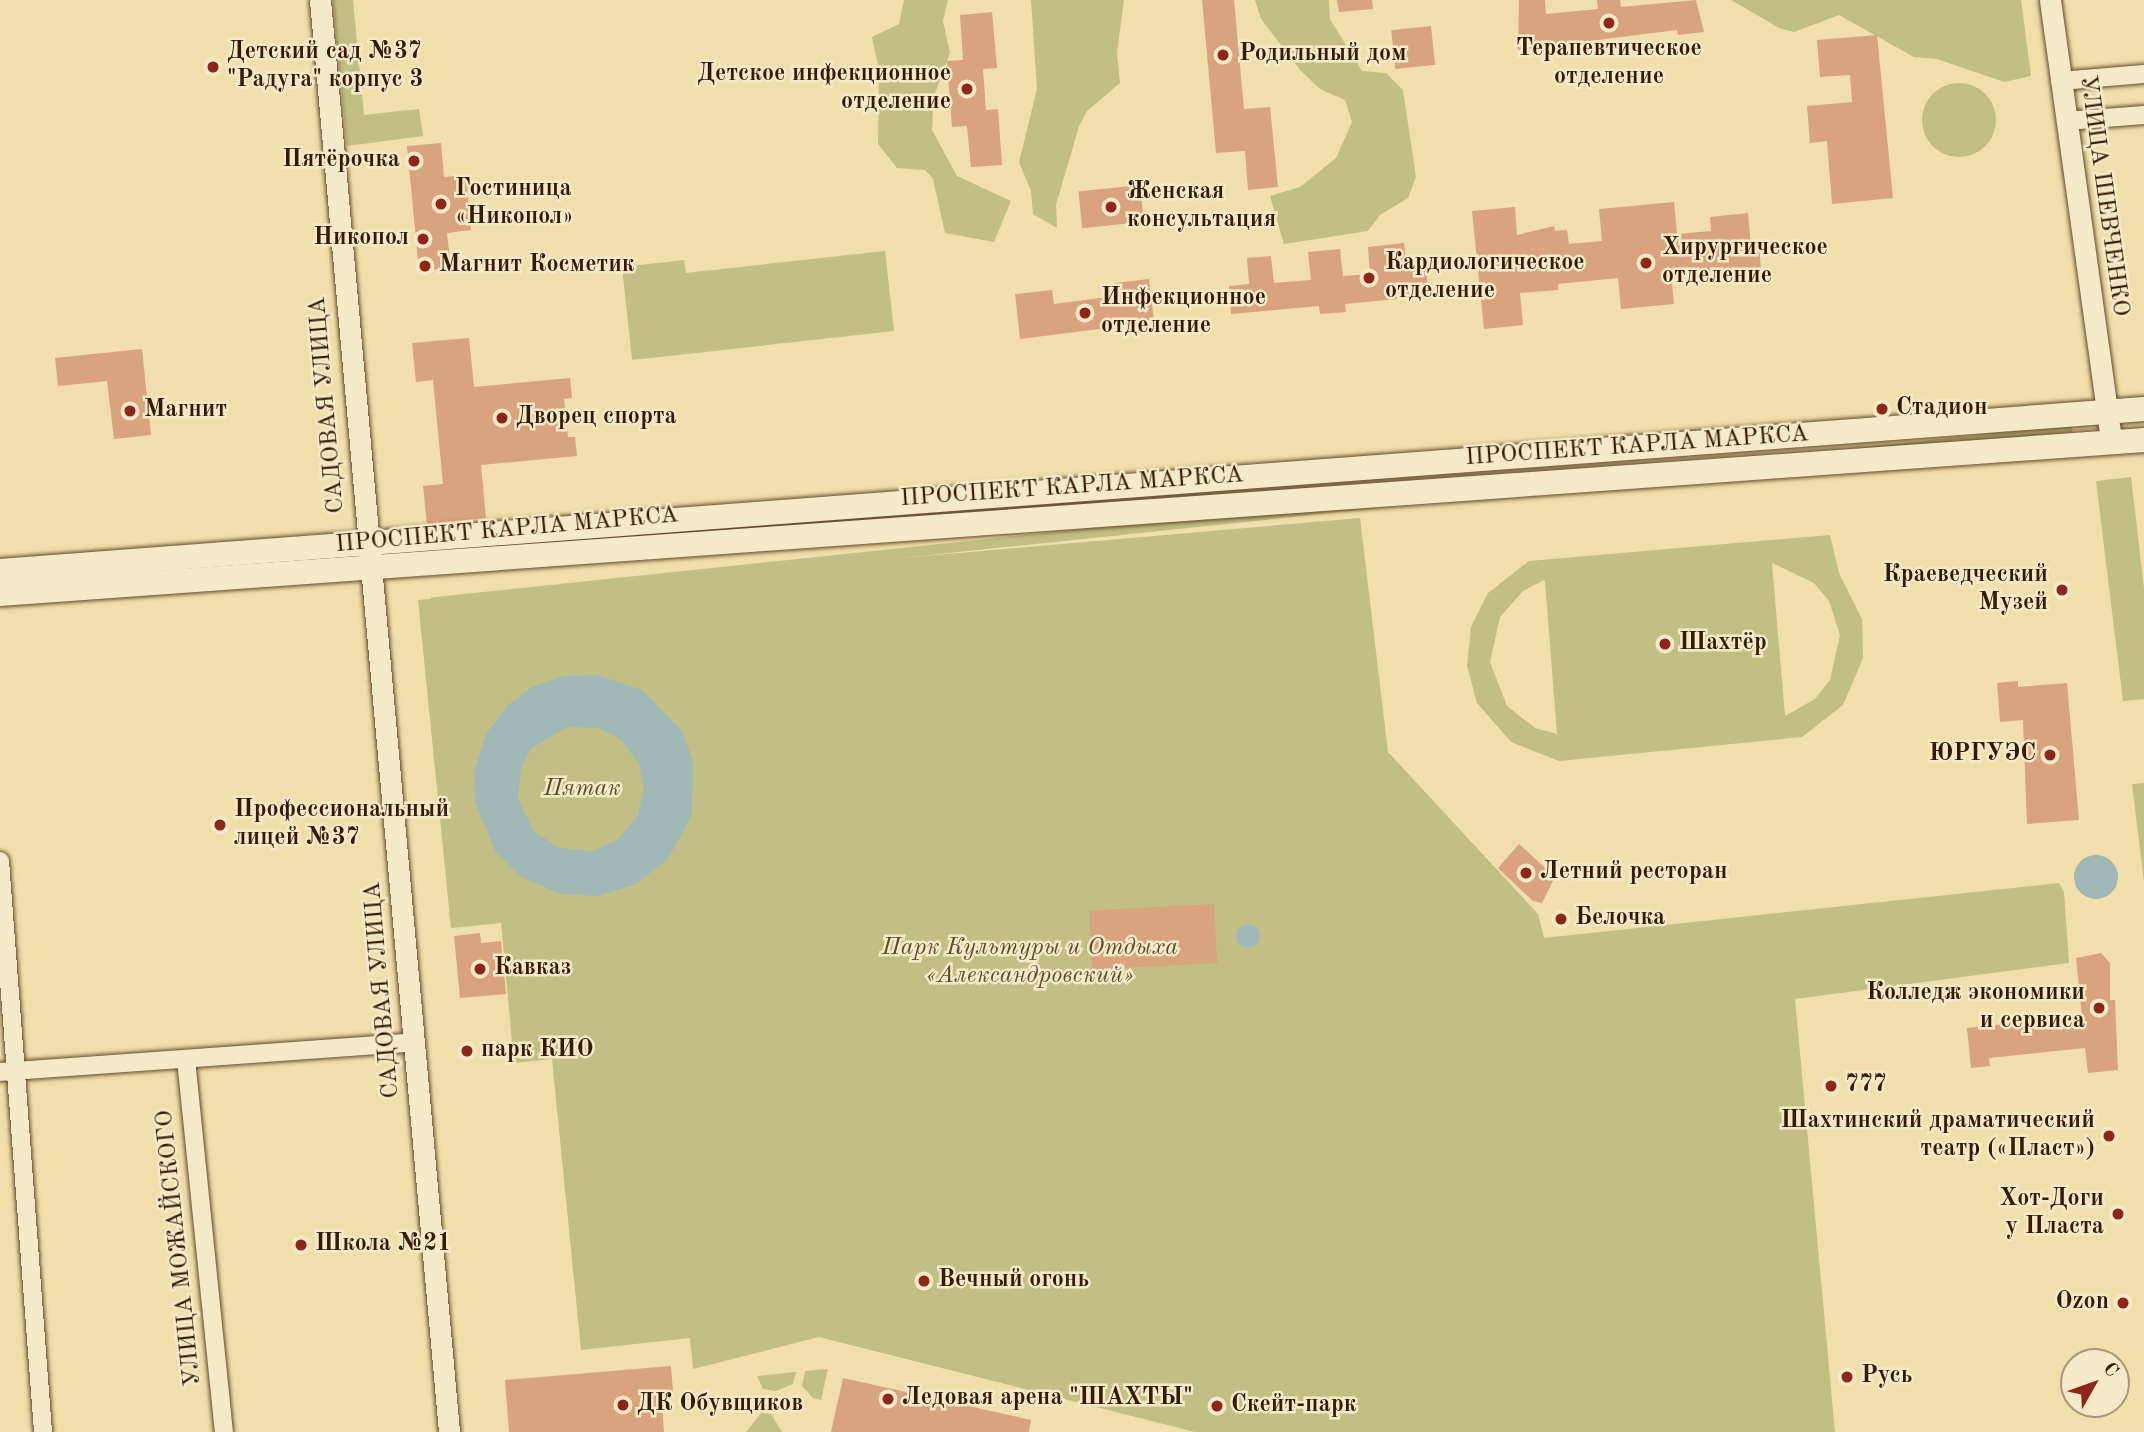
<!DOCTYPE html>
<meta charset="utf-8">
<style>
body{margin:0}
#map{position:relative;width:2144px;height:1432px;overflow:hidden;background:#f0deab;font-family:"Old Standard TT",serif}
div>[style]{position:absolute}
.green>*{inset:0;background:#c1bf83;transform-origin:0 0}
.round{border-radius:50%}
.water>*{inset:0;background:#a1b9b6}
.building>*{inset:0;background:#d9a37f;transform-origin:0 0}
.roads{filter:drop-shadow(0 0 2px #644a2c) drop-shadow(0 0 2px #644a2c)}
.minor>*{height:18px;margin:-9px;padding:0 9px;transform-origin:9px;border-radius:9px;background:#f5eac8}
.tertiary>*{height:21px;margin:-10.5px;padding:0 10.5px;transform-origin:10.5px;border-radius:10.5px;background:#f5eac8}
.secondary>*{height:24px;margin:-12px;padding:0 12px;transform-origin:12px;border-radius:12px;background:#f5eac8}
.dots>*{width:19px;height:19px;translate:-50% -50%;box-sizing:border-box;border:4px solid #f5eac8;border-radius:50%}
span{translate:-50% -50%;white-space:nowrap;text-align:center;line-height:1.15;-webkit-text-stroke:5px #f5eac8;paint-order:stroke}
.poi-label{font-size:24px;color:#351902;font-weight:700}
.left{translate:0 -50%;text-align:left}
.right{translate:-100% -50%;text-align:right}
.street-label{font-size:24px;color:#351902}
.park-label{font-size:24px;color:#5f4b29;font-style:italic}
.north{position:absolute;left:2060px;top:1348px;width:70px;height:70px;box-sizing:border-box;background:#f5eac8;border:2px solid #a89679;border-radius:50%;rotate:50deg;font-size:19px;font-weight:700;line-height:28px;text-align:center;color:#351902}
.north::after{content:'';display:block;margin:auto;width:24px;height:32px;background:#8f2418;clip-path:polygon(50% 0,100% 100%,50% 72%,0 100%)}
</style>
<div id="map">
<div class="green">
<div style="clip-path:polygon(333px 0,353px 0,364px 115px,419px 109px,423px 136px,347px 146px)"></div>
<div style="clip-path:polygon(904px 0,948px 0,943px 21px,950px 53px,934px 96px,932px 130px,957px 176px,1011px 201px,994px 242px,945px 233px,933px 179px,925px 170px,897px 168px,878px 144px,879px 70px,872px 37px,899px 24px)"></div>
<div style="clip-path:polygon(1031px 0,1124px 0,1117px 53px,1120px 83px,1087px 111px,1079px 126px,1056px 205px,1057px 228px,1033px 214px,1031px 191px,1019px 162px,1037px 89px)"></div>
<div style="clip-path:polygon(1255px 0,1329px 0,1330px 19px,1362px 71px,1386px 73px,1403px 90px,1416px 177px,1408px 198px,1380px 215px,1368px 231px,1284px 244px,1270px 196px,1300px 187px,1336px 158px,1352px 122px,1345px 100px,1320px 89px,1302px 72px,1261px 19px)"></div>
<div style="clip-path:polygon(1731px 0,2021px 0,2031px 76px,2004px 82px,1937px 59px,1914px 57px,1839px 15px,1794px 32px,1779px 28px)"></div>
<div class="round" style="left:1922px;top:83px;width:74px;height:74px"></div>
<div style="clip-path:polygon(885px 251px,894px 331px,632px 360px,622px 267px,684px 260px,686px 273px)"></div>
<div style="left:2072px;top:425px;width:10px;height:1650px;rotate:84deg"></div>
<div style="clip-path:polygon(2131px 477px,2144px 588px,2144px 699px,2123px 701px,2096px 481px)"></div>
<div style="clip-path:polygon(1360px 518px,1388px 752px,1538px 914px,1544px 938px,2059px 883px,2064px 892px,2069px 963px,1795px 999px,1835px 1432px,1195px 1432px,819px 1337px,693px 1369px,690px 1338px,581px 1350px,552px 1059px,514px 1063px,501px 923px,451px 928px,418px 600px)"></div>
<div style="clip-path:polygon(evenodd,1830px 535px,1839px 573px,1862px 619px,1863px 658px,1843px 705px,1802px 737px,1559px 761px,1511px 742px,1477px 703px,1467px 666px,1471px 627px,1488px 593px,1529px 561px,1830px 535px,1772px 563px,1814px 583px,1829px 601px,1840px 635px,1830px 680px,1815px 699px,1785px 716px,1772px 563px,1830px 535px,1544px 580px,1545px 581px,1557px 734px,1535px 728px,1507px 706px,1490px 662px,1500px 617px,1523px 591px,1544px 580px)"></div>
<div style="clip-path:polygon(2144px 783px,2144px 882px,2132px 784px)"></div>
<div style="clip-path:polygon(828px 1369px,821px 1400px,813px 1398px,802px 1386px,805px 1371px)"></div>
<div style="clip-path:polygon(796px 1372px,793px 1384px,776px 1391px,763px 1389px,757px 1376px)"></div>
<div style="clip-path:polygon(761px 1413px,771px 1414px,782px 1432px,746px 1432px)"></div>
</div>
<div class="water">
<div style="clip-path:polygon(evenodd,598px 675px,642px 690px,682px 731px,693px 761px,692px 815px,668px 859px,634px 885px,598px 896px,561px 894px,523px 878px,496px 853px,475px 802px,474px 772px,486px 734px,508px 705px,532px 687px,564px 676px,598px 675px,567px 727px,599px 728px,621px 740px,639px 764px,644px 788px,638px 815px,618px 839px,592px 851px,559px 848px,533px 830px,518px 798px,521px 768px,531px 749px,567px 727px)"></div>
<div class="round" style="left:2074px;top:855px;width:44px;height:44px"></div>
<div class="round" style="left:1236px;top:924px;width:24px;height:24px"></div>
</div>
<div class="building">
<div style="clip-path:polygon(1202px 0,1234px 0,1244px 109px,1270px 107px,1278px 187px,1248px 190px,1245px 151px,1216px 153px)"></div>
<div style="clip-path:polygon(1337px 0,1372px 0,1373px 9px,1339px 12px)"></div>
<div style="clip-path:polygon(1519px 0,1545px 0,1546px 14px,1598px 9px,1597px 0,1620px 0,1621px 7px,1696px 0,1704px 32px,1678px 35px,1677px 30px,1518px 50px)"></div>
<div style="clip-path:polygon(992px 12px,997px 68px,983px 69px,986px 110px,998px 109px,1002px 165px,971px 167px,967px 126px,952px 127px,947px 61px,963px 60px,960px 15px)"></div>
<div style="left:1431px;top:26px;width:39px;height:40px;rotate:84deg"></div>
<div style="clip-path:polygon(1877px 35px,1893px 198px,1832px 204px,1827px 141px,1810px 143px,1807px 106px,1852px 102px,1850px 75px,1820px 77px,1817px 40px)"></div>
<div style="clip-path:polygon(441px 143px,444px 177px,466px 175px,471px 230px,447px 233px,451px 268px,419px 271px,407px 146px)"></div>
<div style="left:1140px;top:185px;width:37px;height:62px;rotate:84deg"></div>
<div style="clip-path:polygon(1674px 202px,1677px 234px,1711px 231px,1710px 217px,1748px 213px,1751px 246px,1759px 245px,1761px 270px,1671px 273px,1674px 304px,1621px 309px,1618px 278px,1558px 284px,1558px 290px,1520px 293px,1523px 325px,1484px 329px,1472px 211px,1515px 207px,1517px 235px,1554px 226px,1555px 231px,1567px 230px,1569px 244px,1602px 241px,1599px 209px)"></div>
<div style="clip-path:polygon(1404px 243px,1407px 270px,1426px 269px,1429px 296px,1345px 304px,1346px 312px,1320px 314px,1319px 306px,1231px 314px,1229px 286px,1249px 284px,1247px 258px,1271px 256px,1274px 283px,1311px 280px,1308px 252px,1340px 249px,1343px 276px,1370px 274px,1368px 247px)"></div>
<div style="clip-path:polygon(1149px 279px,1154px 322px,1020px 339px,1015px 294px,1052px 290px,1054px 304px,1116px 296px,1114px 283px)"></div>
<div style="clip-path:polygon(469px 338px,474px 387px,570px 378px,572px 398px,564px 399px,568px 437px,575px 437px,577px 456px,481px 465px,486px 518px,427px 524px,423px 486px,443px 484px,433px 380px,416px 382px,412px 343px)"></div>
<div style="clip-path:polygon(142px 349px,151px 435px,114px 439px,107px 381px,58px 386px,55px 358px)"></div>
<div style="clip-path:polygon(2018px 681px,2018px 687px,2067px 683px,2079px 820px,2027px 824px,2023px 720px,2000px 722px,1997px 683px)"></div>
<div style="clip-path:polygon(1519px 844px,1555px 877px,1542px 903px,1533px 901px,1498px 868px)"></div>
<div style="left:1214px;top:904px;width:59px;height:125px;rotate:87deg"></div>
<div style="clip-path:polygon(480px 933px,481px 943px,501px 941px,506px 994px,460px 998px,454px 936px)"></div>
<div style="clip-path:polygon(2101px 953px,2110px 963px,2110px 1000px,2115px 1000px,2118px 1070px,2088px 1073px,2085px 1048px,1989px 1058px,1990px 1066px,1971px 1068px,1967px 1028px,2082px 1016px,2076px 958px)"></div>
<div style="clip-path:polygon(671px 1366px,673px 1392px,661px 1393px,664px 1432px,509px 1432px,505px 1380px)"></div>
<div style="clip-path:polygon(843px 1378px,1031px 1420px,1029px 1432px,831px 1432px)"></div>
</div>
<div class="roads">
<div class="minor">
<div style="left:2060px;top:81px;width:84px;rotate:-4.8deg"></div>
<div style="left:2066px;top:121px;width:78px;rotate:-4.4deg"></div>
<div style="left:0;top:861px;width:573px;rotate:85.69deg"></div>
<div style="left:186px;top:1059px;width:375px;rotate:84.2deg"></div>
<div style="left:0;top:1072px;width:415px;rotate:-4.1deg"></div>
</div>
<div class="tertiary">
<div style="left:320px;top:0;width:1438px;rotate:84.85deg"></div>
<div style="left:2050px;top:0;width:445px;rotate:82.1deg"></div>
</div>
<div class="secondary">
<div style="left:0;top:571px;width:2150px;rotate:-4.32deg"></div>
<div style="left:0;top:594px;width:2150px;rotate:-4.11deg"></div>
</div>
</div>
<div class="dots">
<div style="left:1609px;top:23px;background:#8f2418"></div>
<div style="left:1223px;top:55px;background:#8f2418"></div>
<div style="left:213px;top:67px;background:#8f2418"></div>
<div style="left:967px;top:89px;background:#8f2418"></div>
<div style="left:414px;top:161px;background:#8f2418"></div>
<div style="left:441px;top:204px;background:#8f2418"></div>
<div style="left:1111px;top:207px;background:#8f2418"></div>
<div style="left:423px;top:239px;background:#8f2418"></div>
<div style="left:1646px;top:263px;background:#8f2418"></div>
<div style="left:425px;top:266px;background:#8f2418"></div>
<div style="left:1369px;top:278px;background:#8f2418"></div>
<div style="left:1085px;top:313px;background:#8f2418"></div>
<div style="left:1882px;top:409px;background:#8f2418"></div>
<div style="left:130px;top:411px;background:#8f2418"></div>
<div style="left:502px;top:418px;background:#8f2418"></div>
<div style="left:2062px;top:590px;background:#8f2418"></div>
<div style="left:1665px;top:644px;background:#8f2418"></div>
<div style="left:2050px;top:755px;background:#8f2418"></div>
<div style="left:220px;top:825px;background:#8f2418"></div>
<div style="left:1526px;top:873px;background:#8f2418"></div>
<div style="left:1561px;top:919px;background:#8f2418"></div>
<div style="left:480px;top:969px;background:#8f2418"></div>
<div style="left:2099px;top:1008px;background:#8f2418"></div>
<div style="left:467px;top:1051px;background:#8f2418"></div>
<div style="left:1831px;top:1086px;background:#8f2418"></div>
<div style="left:2109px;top:1136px;background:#8f2418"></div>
<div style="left:2118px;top:1214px;background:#8f2418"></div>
<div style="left:301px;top:1245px;background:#8f2418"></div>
<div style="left:924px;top:1281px;background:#8f2418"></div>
<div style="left:2123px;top:1303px;background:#8f2418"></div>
<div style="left:1847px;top:1377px;background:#8f2418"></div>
<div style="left:888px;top:1399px;background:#8f2418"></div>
<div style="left:623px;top:1405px;background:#8f2418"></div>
<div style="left:1217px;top:1406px;background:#8f2418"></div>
</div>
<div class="poi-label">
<span style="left:1609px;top:64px">Терапевтическое<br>отделение</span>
<span class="left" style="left:227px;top:67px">Детский сад №37<br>"Радуга" корпус 3</span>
<span class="left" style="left:1239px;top:55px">Родильный дом</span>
<span class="right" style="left:951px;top:89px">Детское инфекционное<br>отделение</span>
<span class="right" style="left:400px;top:161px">Пятёрочка</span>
<span class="left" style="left:455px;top:204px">Гостиница<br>«Никопол»</span>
<span class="left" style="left:1127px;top:207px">Женская<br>консультация</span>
<span class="right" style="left:409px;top:239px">Никопол</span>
<span class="left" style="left:1662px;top:263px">Хирургическое<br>отделение</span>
<span class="left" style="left:1385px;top:278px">Кардиологическое<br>отделение</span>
<span class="left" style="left:439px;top:266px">Магнит Косметик</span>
<span class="left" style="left:1101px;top:313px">Инфекционное<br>отделение</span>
<span class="left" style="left:1896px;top:409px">Стадион</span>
<span class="left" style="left:144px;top:411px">Магнит</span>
<span class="left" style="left:516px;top:418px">Дворец спорта</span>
<span class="right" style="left:2048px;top:590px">Краеведческий<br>Музей</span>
<span class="left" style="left:1679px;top:644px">Шахтёр</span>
<span class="right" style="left:2036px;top:755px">ЮРГУЭС</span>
<span class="left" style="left:234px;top:825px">Профессиональный<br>лицей №37</span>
<span class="left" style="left:1540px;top:873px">Летний ресторан</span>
<span class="left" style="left:1575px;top:919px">Белочка</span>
<span class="left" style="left:494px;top:969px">Кавказ</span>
<span class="right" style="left:2085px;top:1008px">Колледж экономики<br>и сервиса</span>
<span class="left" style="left:481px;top:1051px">парк КИО</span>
<span class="left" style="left:1845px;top:1086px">777</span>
<span class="right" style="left:2095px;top:1136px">Шахтинский драматический<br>театр («Пласт»)</span>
<span class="right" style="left:2104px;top:1214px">Хот-Доги<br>у Пласта</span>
<span class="left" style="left:315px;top:1245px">Школа №21</span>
<span class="left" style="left:938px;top:1281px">Вечный огонь</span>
<span class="right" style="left:2109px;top:1303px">Ozon</span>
<span class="left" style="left:1861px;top:1377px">Русь</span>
<span class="left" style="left:902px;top:1399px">Ледовая арена "ШАХТЫ"</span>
<span class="left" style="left:637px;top:1405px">ДК Обувщиков</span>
<span class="left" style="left:1231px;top:1406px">Скейт-парк</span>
</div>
<div class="street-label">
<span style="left:2103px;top:196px;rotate:82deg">УЛИЦА ШЕВЧЕНКО</span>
<span style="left:328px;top:405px;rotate:-95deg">САДОВАЯ УЛИЦА</span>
<span style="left:1637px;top:447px;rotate:-4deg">ПРОСПЕКТ КАРЛА МАРКСА</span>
<span style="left:1072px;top:488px;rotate:-4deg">ПРОСПЕКТ КАРЛА МАРКСА</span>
<span style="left:507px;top:531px;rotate:-5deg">ПРОСПЕКТ КАРЛА МАРКСА</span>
<span style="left:383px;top:990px;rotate:-95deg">САДОВАЯ УЛИЦА</span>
<span style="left:180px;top:1248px;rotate:-96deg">УЛИЦА МОЖАЙСКОГО</span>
</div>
<div class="park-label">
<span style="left:582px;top:790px">Пятак</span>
<span style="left:1030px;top:963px">Парк Культуры и Отдыха<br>«Александровский»</span>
</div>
<div class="north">С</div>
</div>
